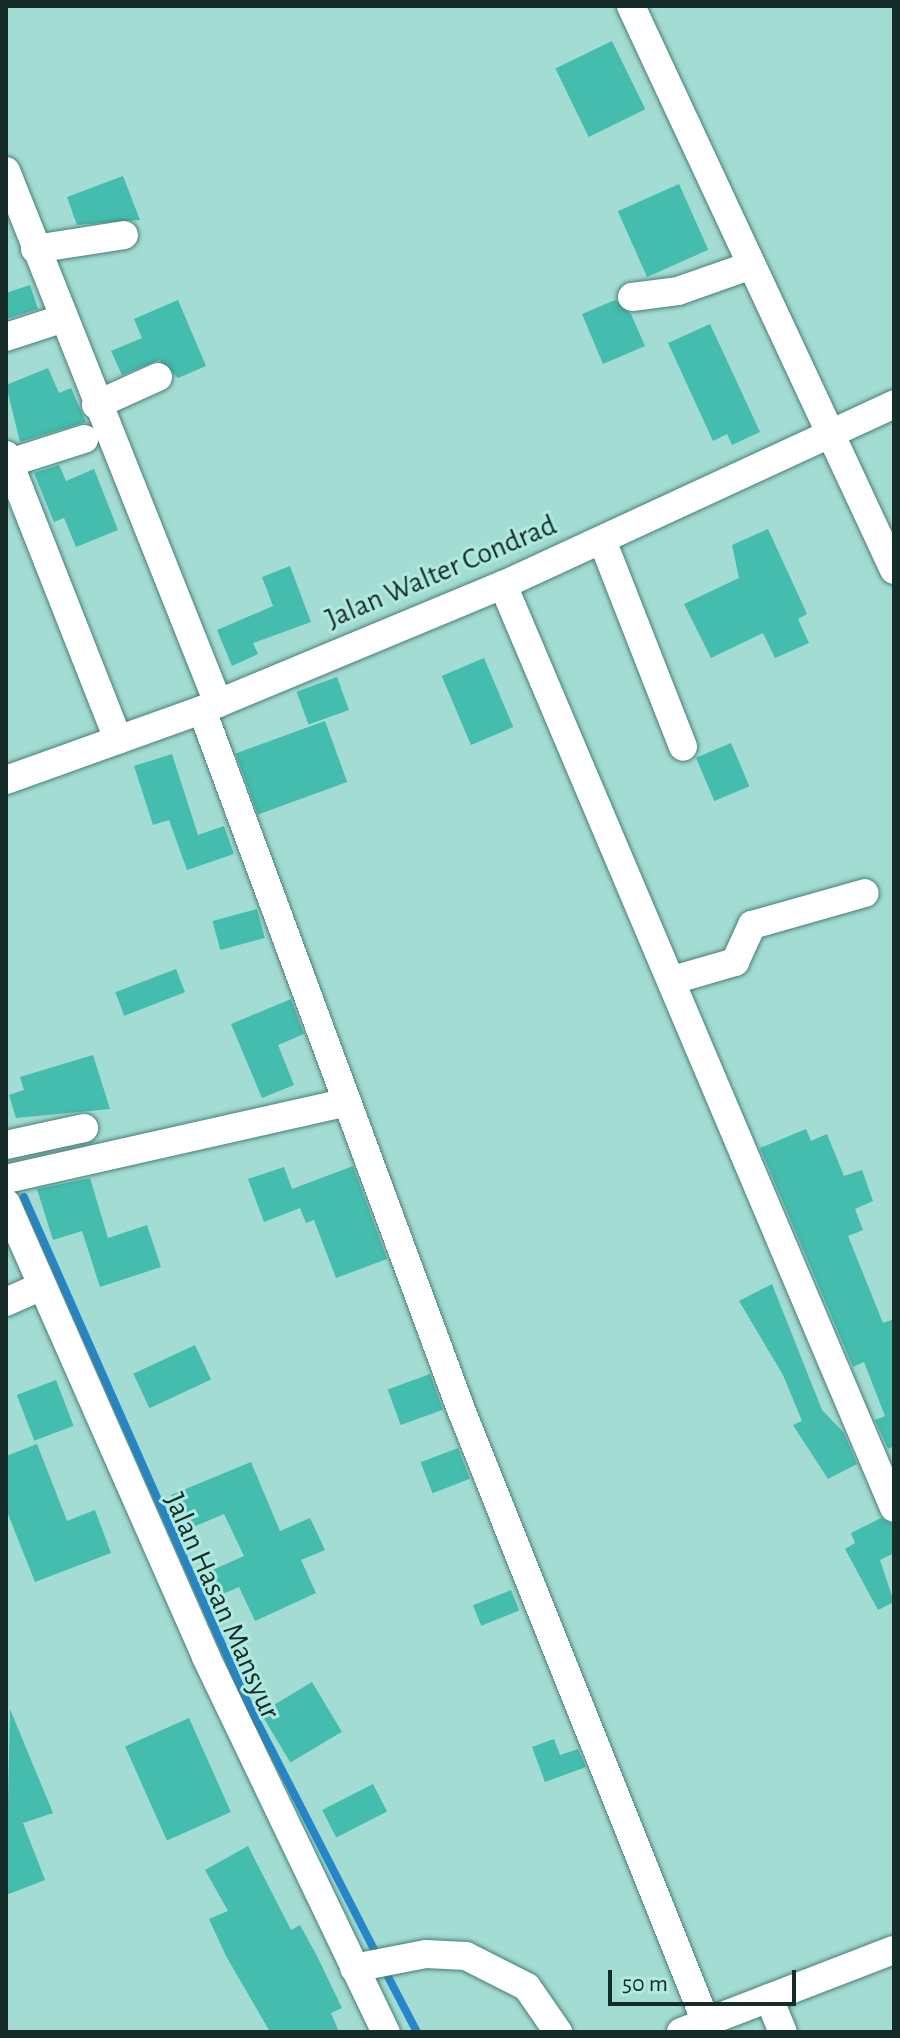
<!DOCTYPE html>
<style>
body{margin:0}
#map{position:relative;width:900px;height:2038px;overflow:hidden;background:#a3dcd3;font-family:"Alegreya Sans",sans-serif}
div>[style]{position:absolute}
.stream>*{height:8px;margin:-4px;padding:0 4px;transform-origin:4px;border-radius:4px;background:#2586c9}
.building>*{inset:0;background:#44bcae;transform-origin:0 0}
.roads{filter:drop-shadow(0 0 2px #487e77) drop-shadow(0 0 2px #487e77)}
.minor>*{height:28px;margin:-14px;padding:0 14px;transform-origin:14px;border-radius:14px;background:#fff}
span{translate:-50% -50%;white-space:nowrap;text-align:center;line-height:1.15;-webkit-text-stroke:6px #b0e9e0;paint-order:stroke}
.street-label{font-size:30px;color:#152c29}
.frame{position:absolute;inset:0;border:8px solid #152c29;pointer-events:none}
.scale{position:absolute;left:608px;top:1970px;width:188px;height:36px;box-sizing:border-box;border:4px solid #152c29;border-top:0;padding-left:10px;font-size:24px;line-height:28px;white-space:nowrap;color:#152c29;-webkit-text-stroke:6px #b0e9e0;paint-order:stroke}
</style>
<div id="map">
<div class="stream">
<div style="left:24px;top:1197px;width:561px;rotate:66.13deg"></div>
<div style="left:251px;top:1710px;width:278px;rotate:62.8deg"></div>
<div style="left:384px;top:1969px;width:71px;rotate:62.4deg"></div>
</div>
<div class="building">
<div style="left:612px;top:41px;width:76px;height:63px;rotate:64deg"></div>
<div style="clip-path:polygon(123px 176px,140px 220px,77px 225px,67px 197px)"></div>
<div style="left:679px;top:184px;width:72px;height:67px;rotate:66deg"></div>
<div style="clip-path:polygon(30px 285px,38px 309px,6px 319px,6px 293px)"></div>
<div style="clip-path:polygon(178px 300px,206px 366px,178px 378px,159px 360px,122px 375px,111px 351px,142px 338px,134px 319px)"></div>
<div style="clip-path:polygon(615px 300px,631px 314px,645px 346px,603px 364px,582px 314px)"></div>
<div style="clip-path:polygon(710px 324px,760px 432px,732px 445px,727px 434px,713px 441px,668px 343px)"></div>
<div style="clip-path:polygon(48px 368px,59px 393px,71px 388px,86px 422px,20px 442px,6px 385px)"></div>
<div style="clip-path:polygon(59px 465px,66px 481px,94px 469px,118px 530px,76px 547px,64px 518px,54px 522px,34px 473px)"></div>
<div style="clip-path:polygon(768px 529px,807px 614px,798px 619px,809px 643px,775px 658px,763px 633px,711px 658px,684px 604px,739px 578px,732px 545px)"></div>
<div style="clip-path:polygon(290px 566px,311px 622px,253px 643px,258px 654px,232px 666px,217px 630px,273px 606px,262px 577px)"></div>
<div style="left:484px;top:658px;width:75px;height:46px;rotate:67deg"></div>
<div style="left:337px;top:677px;width:35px;height:43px;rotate:70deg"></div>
<div style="left:325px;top:721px;width:65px;height:95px;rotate:70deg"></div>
<div style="left:731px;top:743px;width:47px;height:38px;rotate:67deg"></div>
<div style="clip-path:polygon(172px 754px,198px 835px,224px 826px,234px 854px,187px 870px,169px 820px,153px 825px,134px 766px)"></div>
<div style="left:257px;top:909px;width:30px;height:46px;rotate:75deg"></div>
<div style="left:176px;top:969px;width:25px;height:65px;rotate:69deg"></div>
<div style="clip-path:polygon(291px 999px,304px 1034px,278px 1045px,294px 1085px,262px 1098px,231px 1024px)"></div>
<div style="clip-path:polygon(93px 1055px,110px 1109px,16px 1118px,9px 1095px,24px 1090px,20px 1077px)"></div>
<div style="clip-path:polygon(806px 1129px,811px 1141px,827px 1134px,844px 1176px,862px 1170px,873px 1201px,855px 1209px,863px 1230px,848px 1236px,883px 1323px,894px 1319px,894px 1446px,888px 1449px,875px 1420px,885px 1416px,864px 1362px,853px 1367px,760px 1148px)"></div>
<div style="clip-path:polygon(353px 1166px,387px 1259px,336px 1278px,314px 1220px,306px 1223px,300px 1208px,264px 1222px,248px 1179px,284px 1167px,292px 1189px)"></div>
<div style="clip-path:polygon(90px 1178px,108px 1238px,147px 1225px,161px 1267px,100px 1287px,82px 1231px,53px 1240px,37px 1189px)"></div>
<div style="clip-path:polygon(772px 1284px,822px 1410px,844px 1433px,857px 1464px,828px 1479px,793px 1425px,802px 1421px,783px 1375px,739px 1301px)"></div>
<div style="left:195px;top:1345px;width:38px;height:68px;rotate:65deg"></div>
<div style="left:430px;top:1374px;width:38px;height:45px;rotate:70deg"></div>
<div style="left:56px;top:1380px;width:49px;height:42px;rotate:69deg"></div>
<div style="clip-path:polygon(37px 1444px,67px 1521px,95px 1510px,111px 1553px,35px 1582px,6px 1509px,6px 1456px)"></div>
<div style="left:458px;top:1448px;width:33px;height:40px;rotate:69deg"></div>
<div style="clip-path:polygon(251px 1462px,280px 1531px,310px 1518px,325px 1550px,301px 1560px,316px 1593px,255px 1621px,239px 1587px,211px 1599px,201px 1575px,244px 1556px,224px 1514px,186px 1530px,171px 1495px)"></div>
<div style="clip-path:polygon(881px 1518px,894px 1525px,894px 1553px,880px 1560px,894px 1602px,878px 1610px,845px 1549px,855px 1543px,851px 1533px)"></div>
<div style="left:511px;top:1590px;width:22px;height:41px;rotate:68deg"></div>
<div style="left:312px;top:1682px;width:58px;height:60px;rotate:59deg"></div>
<div style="clip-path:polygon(10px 1709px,53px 1813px,23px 1823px,45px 1880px,6px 1895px)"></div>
<div style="left:189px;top:1718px;width:103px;height:70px;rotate:66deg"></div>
<div style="clip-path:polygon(554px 1739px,560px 1755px,578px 1749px,586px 1767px,545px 1782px,532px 1747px)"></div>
<div style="left:373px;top:1784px;width:31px;height:57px;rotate:63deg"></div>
<div style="clip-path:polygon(248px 1846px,291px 1930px,300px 1925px,317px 1956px,342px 2008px,331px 2013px,339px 2032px,270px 2032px,226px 1956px,209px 1919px,228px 1911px,205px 1870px)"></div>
</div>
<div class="roads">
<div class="minor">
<div style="left:631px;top:6px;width:622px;rotate:65deg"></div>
<div style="left:6px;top:171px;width:573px;rotate:68.27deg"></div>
<div style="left:35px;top:249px;width:90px;rotate:-8.9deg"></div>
<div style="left:632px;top:297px;width:46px;rotate:-7.4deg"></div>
<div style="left:678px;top:291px;width:78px;rotate:-19.4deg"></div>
<div style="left:6px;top:337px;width:58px;rotate:-18.1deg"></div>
<div style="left:96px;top:405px;width:68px;rotate:-24.3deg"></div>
<div style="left:6px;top:455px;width:306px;rotate:68.5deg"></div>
<div style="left:9px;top:463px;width:79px;rotate:-17.7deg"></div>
<div style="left:602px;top:540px;width:222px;rotate:68.6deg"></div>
<div style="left:503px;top:585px;width:1002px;rotate:67.04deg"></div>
<div style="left:202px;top:710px;width:749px;rotate:69.68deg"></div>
<div style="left:462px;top:1412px;width:657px;rotate:68.2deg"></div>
<div style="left:6px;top:780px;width:208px;rotate:-19.7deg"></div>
<div style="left:202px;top:710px;width:326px;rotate:-22.6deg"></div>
<div style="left:503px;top:585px;width:431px;rotate:-24.8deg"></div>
<div style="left:673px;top:980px;width:65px;rotate:-16.2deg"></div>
<div style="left:735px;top:962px;width:41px;rotate:-65.3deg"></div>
<div style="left:752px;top:925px;width:117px;rotate:-15.8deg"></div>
<div style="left:6px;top:1145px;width:80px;rotate:-12.3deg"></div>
<div style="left:6px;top:1179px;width:350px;rotate:-12.7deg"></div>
<div style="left:6px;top:1203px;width:496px;rotate:66.2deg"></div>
<div style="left:206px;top:1657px;width:416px;rotate:64.4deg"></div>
<div style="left:6px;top:1302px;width:39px;rotate:-24deg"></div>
<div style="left:354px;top:1968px;width:73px;rotate:-11deg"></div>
<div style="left:426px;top:1954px;width:40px;rotate:2.9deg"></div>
<div style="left:466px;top:1956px;width:68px;rotate:26.9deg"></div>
<div style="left:527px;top:1987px;width:55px;rotate:55.4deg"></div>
<div style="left:769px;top:1998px;width:37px;rotate:68deg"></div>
<div style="left:681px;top:2032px;width:228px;rotate:-21.1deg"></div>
</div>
</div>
<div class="street-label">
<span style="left:441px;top:572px;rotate:-23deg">Jalan Walter Condrad</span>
<span style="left:222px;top:1606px;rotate:66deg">Jalan Hasan Mansyur</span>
</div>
<div class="frame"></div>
<div class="scale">50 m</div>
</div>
